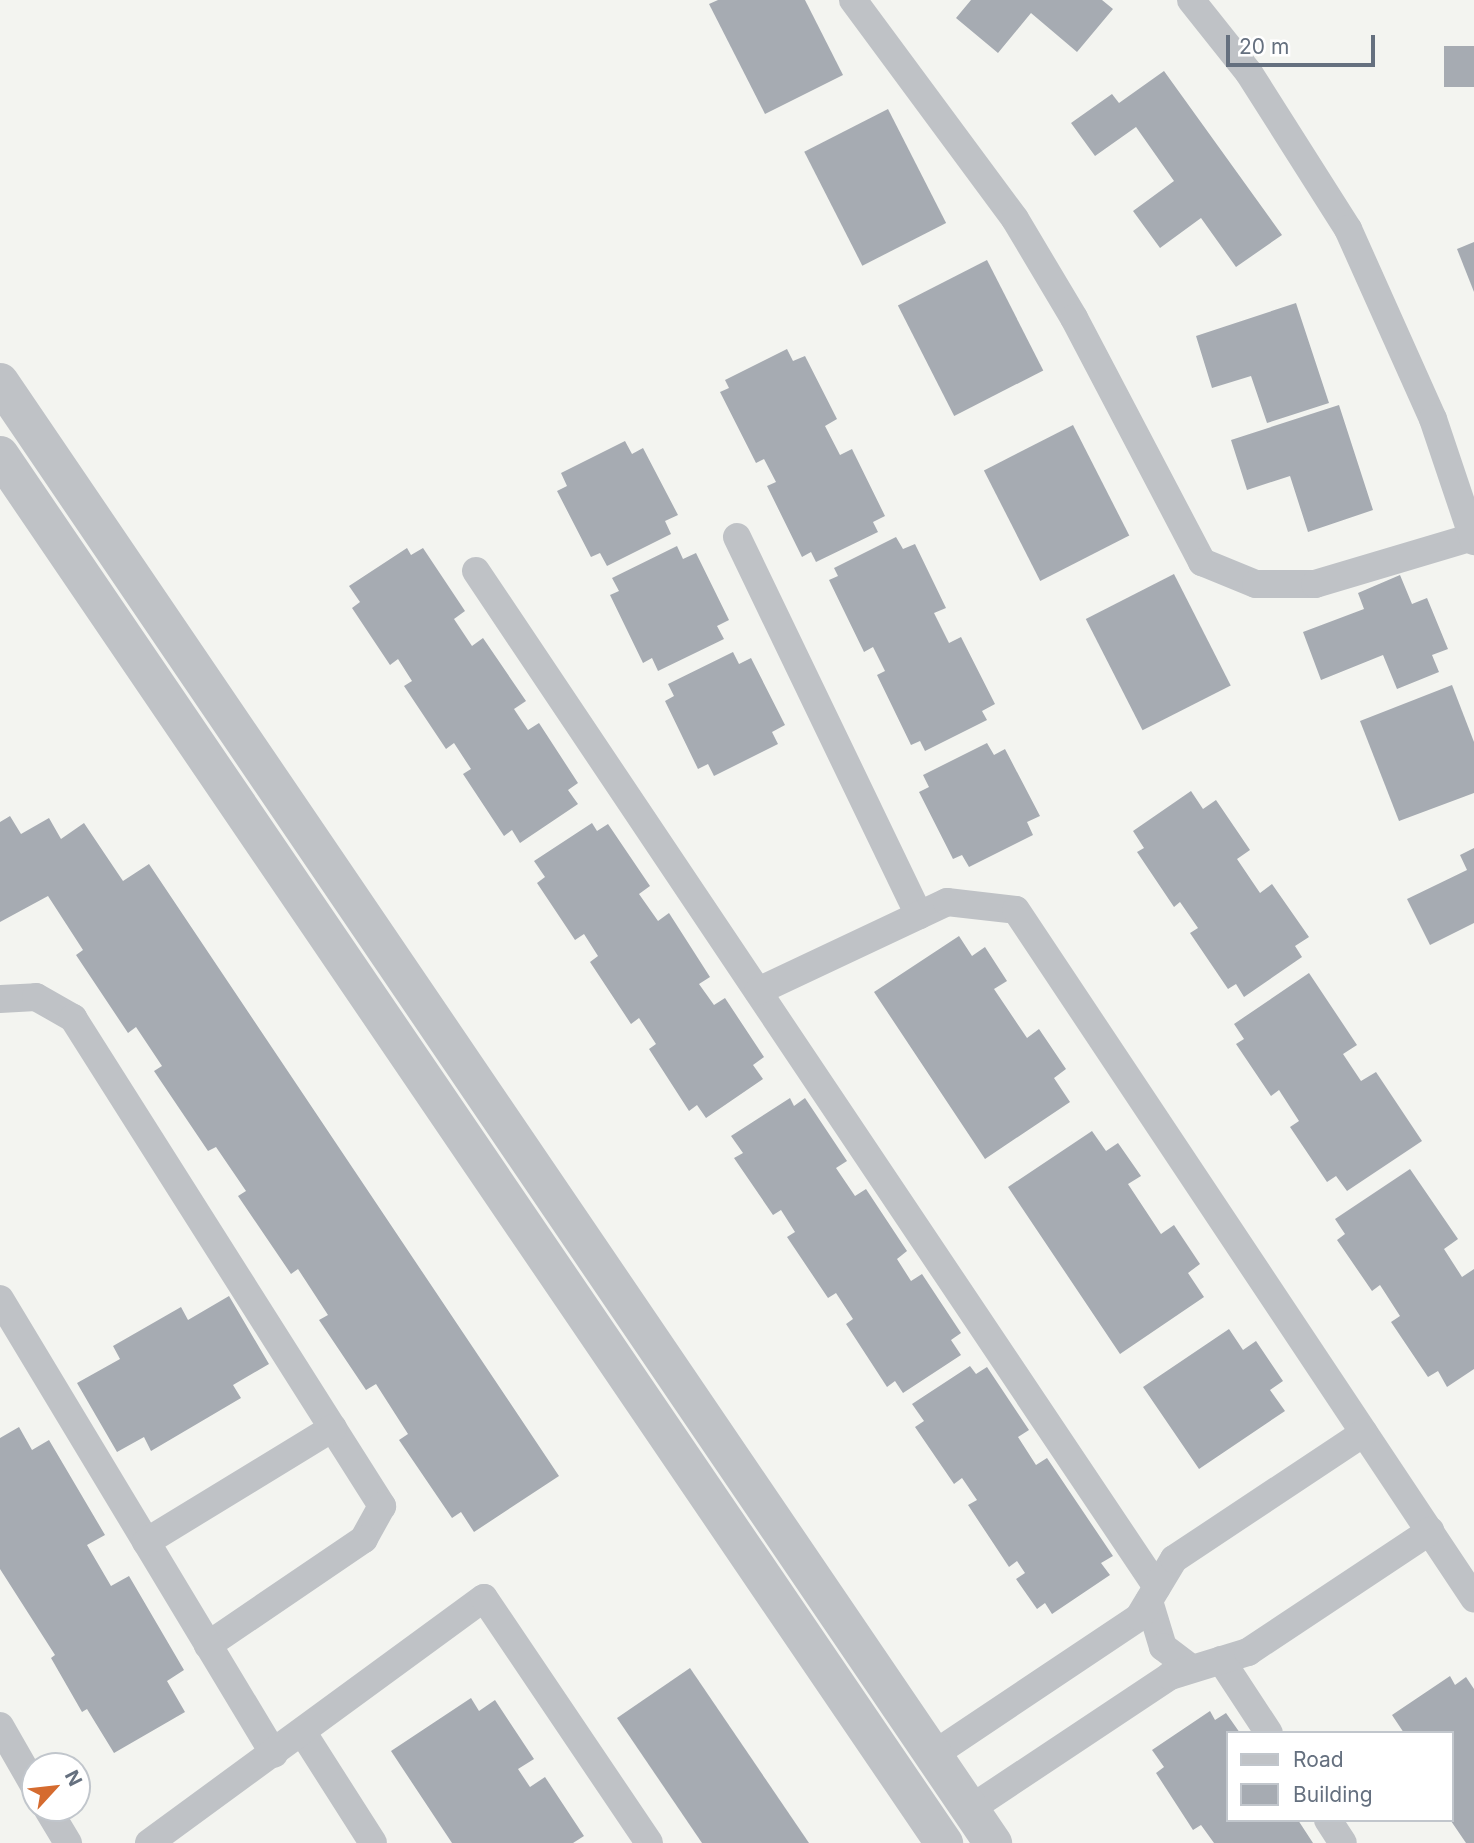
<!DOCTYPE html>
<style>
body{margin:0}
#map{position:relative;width:1474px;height:1843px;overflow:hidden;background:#f3f4f0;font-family:Inter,sans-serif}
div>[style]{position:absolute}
.building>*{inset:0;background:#a6abb2;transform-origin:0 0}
.lane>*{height:28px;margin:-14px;padding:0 14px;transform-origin:14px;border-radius:14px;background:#bfc2c6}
.street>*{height:38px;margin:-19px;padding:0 19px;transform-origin:19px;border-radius:19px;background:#bfc2c6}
span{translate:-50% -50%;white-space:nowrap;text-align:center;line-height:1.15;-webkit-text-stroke:7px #fff;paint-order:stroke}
.legend{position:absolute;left:1226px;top:1731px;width:228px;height:91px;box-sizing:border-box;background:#fff;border:2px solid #c1c6cc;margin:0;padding:9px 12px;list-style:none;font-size:21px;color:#65707f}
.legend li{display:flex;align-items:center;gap:14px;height:35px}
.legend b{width:35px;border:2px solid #c1c6cc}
.north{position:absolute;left:21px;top:1752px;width:70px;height:70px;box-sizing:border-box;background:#fff;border:2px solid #c1c6cc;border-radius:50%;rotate:63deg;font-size:19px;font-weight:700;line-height:28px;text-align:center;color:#65707f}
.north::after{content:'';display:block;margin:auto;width:24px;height:32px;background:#d56b2f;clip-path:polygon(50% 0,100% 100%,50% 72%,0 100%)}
.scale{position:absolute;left:1226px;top:35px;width:149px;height:32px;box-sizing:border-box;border:4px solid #65707f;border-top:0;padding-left:9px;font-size:21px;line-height:24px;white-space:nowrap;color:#65707f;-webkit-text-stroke:5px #fff;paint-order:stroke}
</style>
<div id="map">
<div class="building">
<div style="clip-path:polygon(718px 0,805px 0,843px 75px,765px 114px,709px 4px)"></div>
<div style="clip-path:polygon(971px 0,1102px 0,1113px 9px,1077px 52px,1031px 13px,998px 53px,956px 18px)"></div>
<div style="left:1474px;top:46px;width:41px;height:30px;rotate:90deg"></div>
<div style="clip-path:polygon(1164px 71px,1282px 235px,1236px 267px,1201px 218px,1160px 248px,1133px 211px,1174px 181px,1136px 127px,1095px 156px,1071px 123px,1112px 94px,1119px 103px)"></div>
<div style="left:888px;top:109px;width:128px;height:94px;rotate:63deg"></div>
<div style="clip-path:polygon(1474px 242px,1474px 292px,1457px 249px)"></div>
<div style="left:987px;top:260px;width:124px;height:100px;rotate:63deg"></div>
<div style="clip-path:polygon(1296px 303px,1329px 403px,1267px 423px,1251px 376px,1212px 388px,1196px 336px)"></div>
<div style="clip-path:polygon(787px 349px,793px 361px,805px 356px,837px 419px,825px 426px,840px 455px,852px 449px,885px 516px,873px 522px,878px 532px,816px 562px,811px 552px,802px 557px,767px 486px,776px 482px,764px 459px,756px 463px,720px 392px,729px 388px,725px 380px)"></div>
<div style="clip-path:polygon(1339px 405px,1373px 510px,1308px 532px,1290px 476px,1247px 490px,1231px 440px)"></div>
<div style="left:1073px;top:425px;width:124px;height:100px;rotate:63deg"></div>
<div style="clip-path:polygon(625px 441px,632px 454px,643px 448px,678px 515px,665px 521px,671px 534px,607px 566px,600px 553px,591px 557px,557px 491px,567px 486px,561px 473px)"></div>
<div style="clip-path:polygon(896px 537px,903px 549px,915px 544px,946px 608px,934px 613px,949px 643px,961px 637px,995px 704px,982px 711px,987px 720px,925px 751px,920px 741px,911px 745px,877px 675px,885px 671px,873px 647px,864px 652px,829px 580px,838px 576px,834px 568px)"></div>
<div style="clip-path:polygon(677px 546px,683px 559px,696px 553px,729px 620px,717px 626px,724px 639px,658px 671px,652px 658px,643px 663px,610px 595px,619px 591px,612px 578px)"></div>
<div style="clip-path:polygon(407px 548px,411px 555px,423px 548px,465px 611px,454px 619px,472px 646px,483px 638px,526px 701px,514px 709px,528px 730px,539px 723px,578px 783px,568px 790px,578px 804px,520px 843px,512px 830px,504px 836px,463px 774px,471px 769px,454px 743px,446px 749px,404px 686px,412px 681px,398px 659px,390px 665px,352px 608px,360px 602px,349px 586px)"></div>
<div style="left:1174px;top:574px;width:125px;height:99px;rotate:63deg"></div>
<div style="clip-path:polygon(1400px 575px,1412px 604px,1427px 598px,1448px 649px,1432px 655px,1439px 672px,1397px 689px,1383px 655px,1321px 680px,1303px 632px,1364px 609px,1358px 593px)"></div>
<div style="clip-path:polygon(733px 652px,739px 664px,751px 658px,785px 725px,772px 732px,778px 744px,714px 776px,708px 764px,698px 769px,665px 701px,674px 696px,668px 684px)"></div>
<div style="clip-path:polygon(1452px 685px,1474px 742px,1474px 793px,1399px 821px,1360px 721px)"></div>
<div style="clip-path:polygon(987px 743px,994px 755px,1005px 749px,1040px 816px,1027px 822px,1033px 835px,969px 867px,962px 855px,953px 859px,919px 792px,929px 787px,923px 775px)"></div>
<div style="clip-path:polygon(1191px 791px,1203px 809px,1216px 800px,1250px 850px,1237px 859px,1260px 893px,1272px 884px,1309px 937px,1295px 946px,1302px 957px,1244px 997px,1236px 984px,1228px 989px,1190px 933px,1198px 928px,1180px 902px,1174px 907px,1137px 852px,1144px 848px,1133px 831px)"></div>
<div style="clip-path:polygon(10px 816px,21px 834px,49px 818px,61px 839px,84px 823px,123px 881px,149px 864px,559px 1476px,474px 1532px,461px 1512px,452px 1518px,399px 1440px,408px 1434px,376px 1384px,366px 1390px,319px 1320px,328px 1315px,298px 1269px,291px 1274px,238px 1196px,246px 1191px,216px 1147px,208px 1151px,154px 1071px,162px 1066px,136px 1027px,128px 1033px,76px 955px,83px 950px,48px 896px,0 922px,0 822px)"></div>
<div style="clip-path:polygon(592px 823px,597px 831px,608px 824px,650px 886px,639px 894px,658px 921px,669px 913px,710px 977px,699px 984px,714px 1005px,725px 998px,764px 1057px,753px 1065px,763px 1079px,706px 1118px,697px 1105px,689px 1111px,649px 1049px,656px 1044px,639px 1018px,631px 1024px,590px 962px,598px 956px,584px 934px,575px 940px,537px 883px,545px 877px,534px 861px)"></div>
<div style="clip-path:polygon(1474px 848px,1474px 923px,1430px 945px,1407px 899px,1467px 870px,1460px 855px)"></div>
<div style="clip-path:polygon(959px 936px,972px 956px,985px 947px,1007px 981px,994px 989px,1027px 1038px,1039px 1029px,1066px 1069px,1054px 1078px,1070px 1102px,985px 1159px,874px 992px)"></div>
<div style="clip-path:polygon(1309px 973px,1357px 1045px,1343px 1054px,1361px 1081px,1376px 1072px,1422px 1141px,1347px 1191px,1336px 1176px,1327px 1182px,1290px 1127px,1299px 1121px,1279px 1090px,1271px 1096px,1236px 1044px,1244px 1039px,1234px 1024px)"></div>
<div style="clip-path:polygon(790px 1098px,794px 1106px,805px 1098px,847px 1161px,836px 1168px,855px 1196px,866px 1189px,907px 1251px,897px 1259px,911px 1281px,922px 1274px,961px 1333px,951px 1340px,961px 1355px,903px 1393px,895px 1381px,887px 1387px,846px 1324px,853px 1319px,836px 1293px,828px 1298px,787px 1237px,795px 1232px,781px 1210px,773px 1215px,734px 1158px,743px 1153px,731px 1136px)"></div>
<div style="clip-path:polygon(1092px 1131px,1106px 1151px,1118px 1143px,1141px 1176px,1128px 1184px,1161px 1234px,1174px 1225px,1200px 1264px,1188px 1273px,1204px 1297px,1120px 1354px,1008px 1187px)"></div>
<div style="clip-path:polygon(1410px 1169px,1458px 1239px,1444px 1249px,1462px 1277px,1474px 1269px,1474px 1369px,1447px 1387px,1438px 1371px,1428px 1377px,1391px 1322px,1400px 1316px,1380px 1285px,1372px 1291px,1337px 1240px,1345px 1234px,1335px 1219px)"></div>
<div style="clip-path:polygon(229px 1296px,269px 1364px,233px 1385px,241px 1398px,151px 1451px,144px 1437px,117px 1452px,77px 1383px,120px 1359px,113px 1346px,181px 1307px,188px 1320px)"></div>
<div style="clip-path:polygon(1229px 1329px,1243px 1350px,1256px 1341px,1283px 1381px,1270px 1390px,1285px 1411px,1199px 1469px,1143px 1387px)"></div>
<div style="clip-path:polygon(970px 1366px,976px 1374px,987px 1367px,1029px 1430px,1018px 1437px,1036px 1465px,1047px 1458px,1113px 1556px,1101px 1563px,1110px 1575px,1052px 1614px,1045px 1603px,1037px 1609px,1016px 1579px,1025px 1573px,1017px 1561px,1009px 1567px,968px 1505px,977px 1500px,962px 1478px,954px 1484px,915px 1427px,924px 1421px,912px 1404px)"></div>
<div style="clip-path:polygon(19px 1427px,32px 1450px,49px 1440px,105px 1535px,87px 1545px,111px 1586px,129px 1576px,184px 1670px,167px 1681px,185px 1712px,114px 1753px,87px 1709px,82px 1712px,51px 1658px,55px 1655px,0 1569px,0 1438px)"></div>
<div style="clip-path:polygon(690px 1668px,809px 1843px,702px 1843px,617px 1718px)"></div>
<div style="clip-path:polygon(1450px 1676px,1455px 1685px,1466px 1677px,1474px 1689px,1474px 1843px,1466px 1843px,1451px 1821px,1451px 1733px,1404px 1733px,1392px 1715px)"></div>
<div style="clip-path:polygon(471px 1698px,479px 1711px,495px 1700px,534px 1759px,518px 1769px,530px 1787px,545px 1777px,584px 1836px,573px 1843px,452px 1843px,391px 1751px)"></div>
<div style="clip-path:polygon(1210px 1711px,1215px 1720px,1226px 1713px,1240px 1733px,1227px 1733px,1227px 1820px,1298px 1820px,1313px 1843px,1214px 1843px,1201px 1825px,1193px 1830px,1156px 1773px,1164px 1767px,1152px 1750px)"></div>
</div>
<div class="lane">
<div style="left:853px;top:0;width:272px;rotate:53.5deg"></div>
<div style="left:1015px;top:219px;width:115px;rotate:59.2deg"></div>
<div style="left:1074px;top:318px;width:276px;rotate:62.3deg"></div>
<div style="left:1202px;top:562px;width:58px;rotate:22.2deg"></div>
<div style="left:1256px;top:584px;width:59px"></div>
<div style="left:1315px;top:584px;width:165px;rotate:-16.6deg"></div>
<div style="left:1191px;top:0;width:93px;rotate:51.5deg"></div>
<div style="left:1249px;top:73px;width:185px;rotate:57.6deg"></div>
<div style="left:1348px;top:229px;width:208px;rotate:65.9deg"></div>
<div style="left:1433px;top:419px;width:129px;rotate:71.4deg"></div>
<div style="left:737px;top:537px;width:420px;rotate:64.3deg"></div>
<div style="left:476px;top:571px;width:1223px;rotate:56.17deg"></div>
<div style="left:758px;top:991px;width:209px;rotate:-25.2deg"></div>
<div style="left:947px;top:902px;width:69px;rotate:6.6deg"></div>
<div style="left:1016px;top:910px;width:827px;rotate:56.35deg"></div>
<div style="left:0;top:999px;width:36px;rotate:-3deg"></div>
<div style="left:36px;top:997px;width:43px;rotate:29.6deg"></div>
<div style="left:73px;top:1018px;width:578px;rotate:57.66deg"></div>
<div style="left:382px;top:1506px;width:38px;rotate:119deg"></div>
<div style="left:364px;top:1539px;width:189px;rotate:145.8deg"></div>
<div style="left:0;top:1299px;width:531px;rotate:58.94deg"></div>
<div style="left:146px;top:1542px;width:219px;rotate:-31.4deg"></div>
<div style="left:1149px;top:1601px;width:48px;rotate:73.1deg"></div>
<div style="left:1163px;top:1647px;width:36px;rotate:37deg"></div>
<div style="left:1221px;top:1660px;width:87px;rotate:56.7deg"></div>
<div style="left:0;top:1726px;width:70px;rotate:60.2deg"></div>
<div style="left:303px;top:1733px;width:130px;rotate:57.5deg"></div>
<div style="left:933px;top:1755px;width:248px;rotate:-33.8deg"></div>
<div style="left:1139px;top:1617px;width:68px;rotate:-58.9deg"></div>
<div style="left:1174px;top:1559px;width:228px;rotate:-33.6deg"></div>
<div style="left:47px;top:1808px;width:41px;rotate:59deg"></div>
<div style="left:970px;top:1809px;width:240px;rotate:-33.6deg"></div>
<div style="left:1170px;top:1676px;width:82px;rotate:-17.1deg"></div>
<div style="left:1248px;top:1652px;width:219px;rotate:-33.6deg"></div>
<div style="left:1328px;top:1820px;width:27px;rotate:57deg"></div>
<div style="left:149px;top:1843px;width:415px;rotate:-36.2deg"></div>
<div style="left:484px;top:1598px;width:295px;rotate:56deg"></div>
</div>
<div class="street">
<div style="left:0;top:382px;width:1767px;rotate:55.8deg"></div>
<div style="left:0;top:455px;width:1679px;rotate:55.78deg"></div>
</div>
<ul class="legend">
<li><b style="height:9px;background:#bfc2c6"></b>Road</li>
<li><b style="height:19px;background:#a6abb2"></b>Building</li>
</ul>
<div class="north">N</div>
<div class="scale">20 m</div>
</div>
